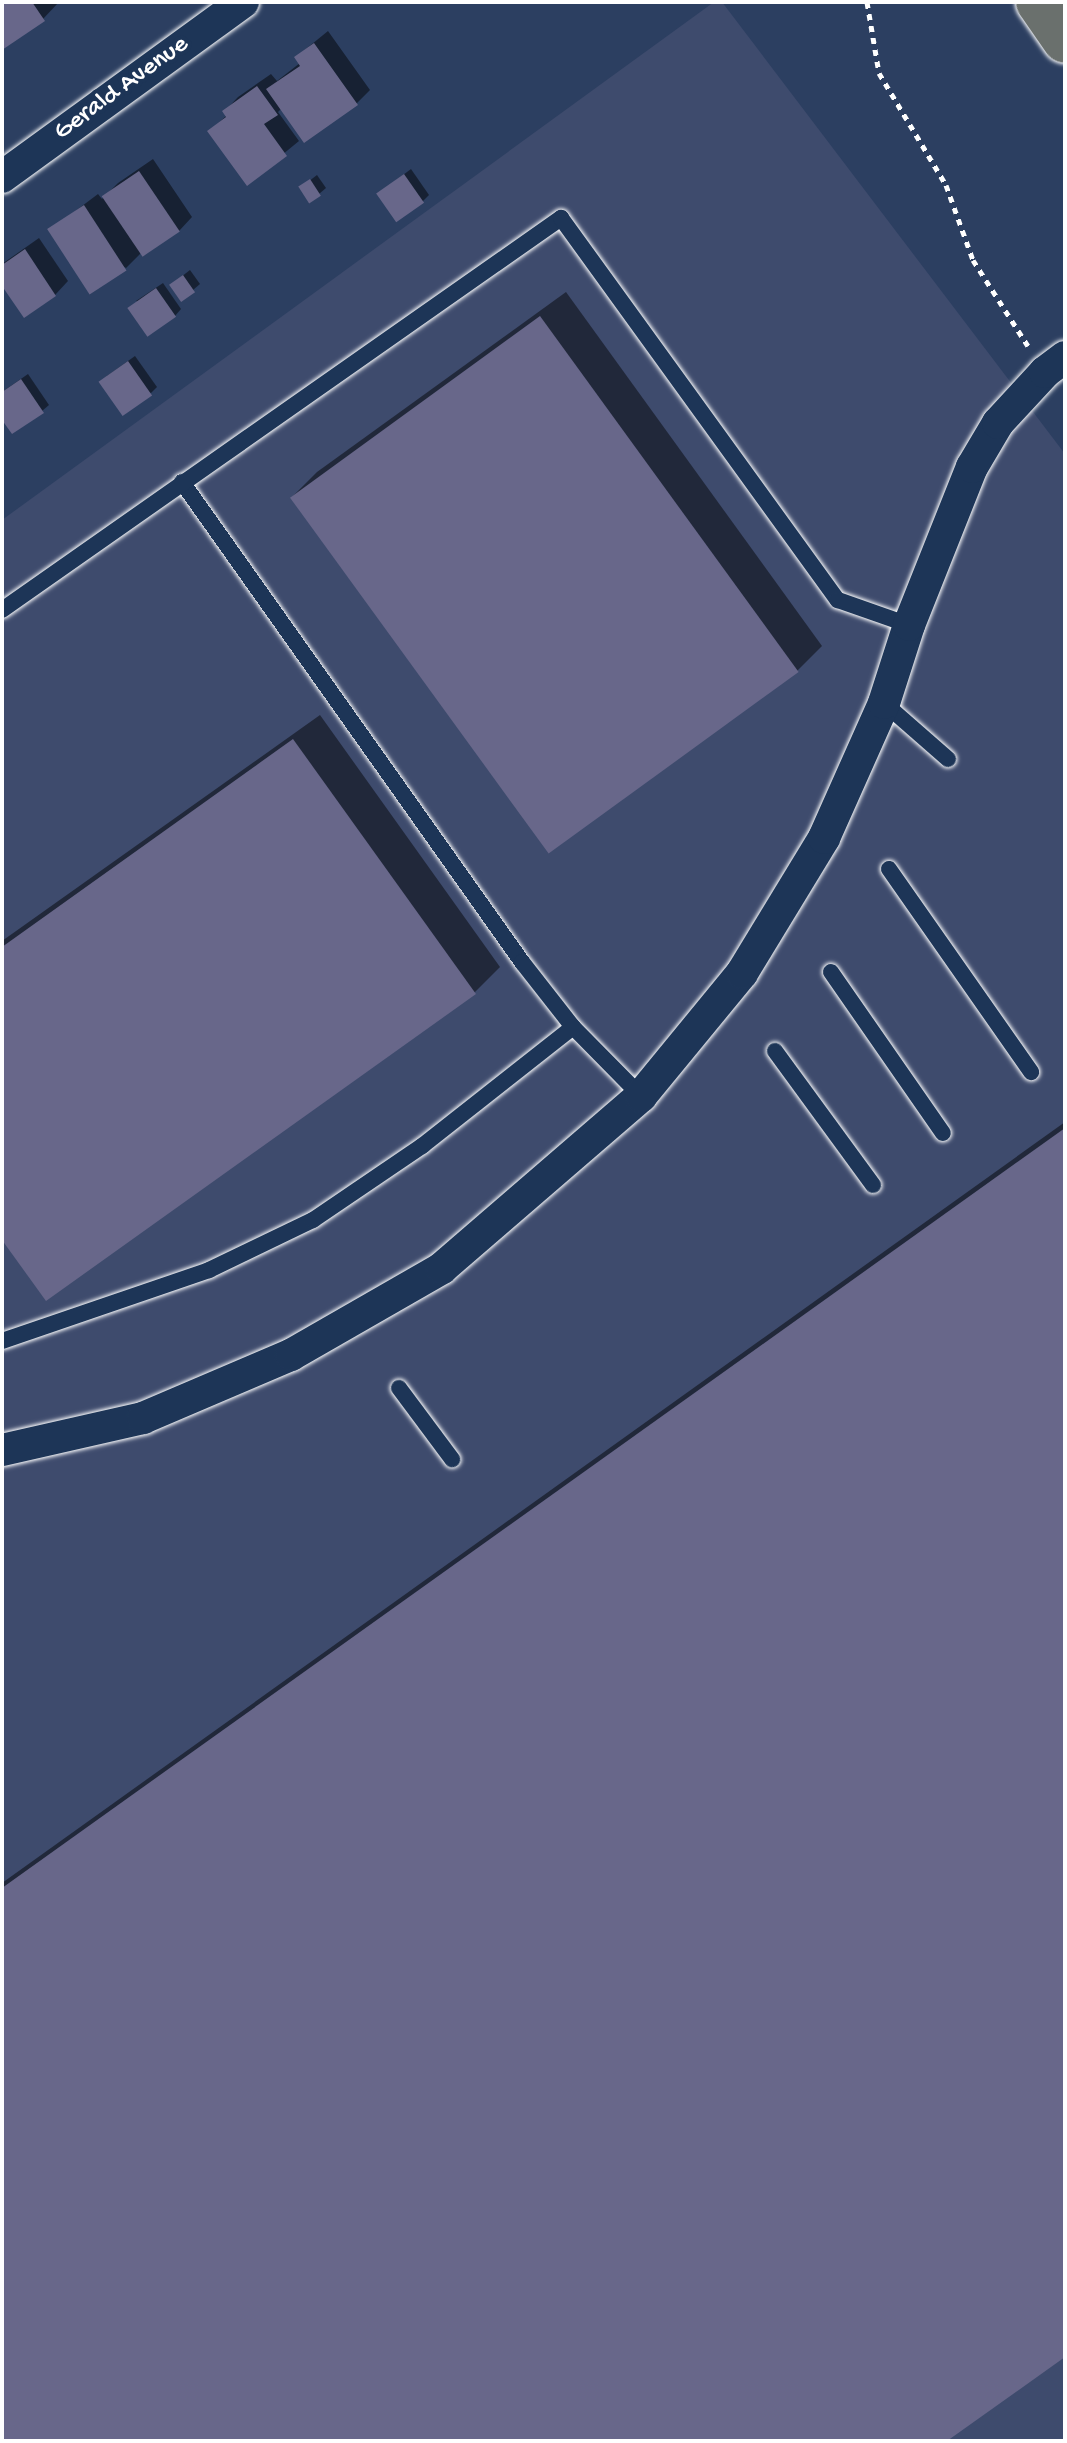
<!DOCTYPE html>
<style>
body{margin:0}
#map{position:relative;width:1067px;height:2443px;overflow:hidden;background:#2c3f61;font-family:"Gochi Hand",sans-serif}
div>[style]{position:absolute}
.built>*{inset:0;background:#3e4b6d}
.shadow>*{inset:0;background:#0007}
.building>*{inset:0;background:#68678a;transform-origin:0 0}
.path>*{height:5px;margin-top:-2.5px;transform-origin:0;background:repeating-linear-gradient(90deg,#fff 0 6px,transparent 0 12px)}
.roads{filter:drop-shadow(0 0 2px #fff) drop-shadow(0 0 2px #fff)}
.service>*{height:16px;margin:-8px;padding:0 8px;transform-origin:8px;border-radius:8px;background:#1d3557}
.minor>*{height:32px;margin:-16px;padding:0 16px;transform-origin:16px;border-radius:16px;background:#1d3557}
.primary>*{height:44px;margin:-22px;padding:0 22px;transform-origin:22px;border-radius:22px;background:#6a706d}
span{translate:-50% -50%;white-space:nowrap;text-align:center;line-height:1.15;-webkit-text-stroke:8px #1d3557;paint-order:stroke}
.street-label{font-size:26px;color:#fff}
.frame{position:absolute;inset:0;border:4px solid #fff;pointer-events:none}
</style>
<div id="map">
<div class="built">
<div style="clip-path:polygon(714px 2px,722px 2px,1065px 454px,1065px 2441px,2px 2441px,2px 520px)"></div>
</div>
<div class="shadow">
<div style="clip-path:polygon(2px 2px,59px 2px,43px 19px)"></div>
<div style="clip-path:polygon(328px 31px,370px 90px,357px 103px,282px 108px,278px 112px,299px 141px,248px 183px,210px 131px,227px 115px,225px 111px,238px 97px,271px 74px,277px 81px,300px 63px,296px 57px)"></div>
<div style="clip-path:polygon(153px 159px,192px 217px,179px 231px,142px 252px,126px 268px,50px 230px,98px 194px,102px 199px,118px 183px)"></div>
<div style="clip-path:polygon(411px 169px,429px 195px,423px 201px,379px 193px)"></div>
<div style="clip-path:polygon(317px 175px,326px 188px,319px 194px,300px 188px)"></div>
<div style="clip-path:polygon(39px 238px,68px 281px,55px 295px,2px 282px,2px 264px)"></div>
<div style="clip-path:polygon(190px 270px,200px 284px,193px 290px,172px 284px)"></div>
<div style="clip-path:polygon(163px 283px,181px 309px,175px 316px,136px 301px)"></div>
<div style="clip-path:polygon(566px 292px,822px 646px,797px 671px,292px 497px,317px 472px)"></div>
<div style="clip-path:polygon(135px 356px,157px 387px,151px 393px,107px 376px)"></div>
<div style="clip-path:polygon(28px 374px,49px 405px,42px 411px,2px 416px,2px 392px)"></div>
<div style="clip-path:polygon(320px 715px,500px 967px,474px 993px,2px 1236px,2px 941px)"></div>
<div style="clip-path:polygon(1065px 1122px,1065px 2355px,943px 2441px,2px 2441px,2px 1883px)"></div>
</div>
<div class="building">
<div style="clip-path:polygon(2px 2px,32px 2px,45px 21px,2px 50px)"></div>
<div style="clip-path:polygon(314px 43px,358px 105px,304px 143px,266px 89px,300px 66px,294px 57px)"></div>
<div style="clip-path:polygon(257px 86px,278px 115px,264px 124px,287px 156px,247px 186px,207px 131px,226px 117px,222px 111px)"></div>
<div style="left:139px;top:171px;width:73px;height:45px;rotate:56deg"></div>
<div style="left:404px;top:174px;width:35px;height:34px;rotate:55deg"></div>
<div style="left:310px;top:179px;width:20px;height:14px;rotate:57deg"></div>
<div style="left:84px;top:205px;width:78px;height:44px;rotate:57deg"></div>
<div style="clip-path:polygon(25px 249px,56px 296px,24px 318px,2px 286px,2px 265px)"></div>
<div style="left:183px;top:275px;width:21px;height:17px;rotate:55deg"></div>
<div style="left:156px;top:288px;width:35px;height:35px;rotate:55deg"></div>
<div style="left:540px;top:316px;width:440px;height:309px;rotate:54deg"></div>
<div style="left:128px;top:361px;width:42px;height:36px;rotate:55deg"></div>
<div style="clip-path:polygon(21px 379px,44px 413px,12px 434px,2px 420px,2px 392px)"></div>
<div style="clip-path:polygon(293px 739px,476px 994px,46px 1301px,2px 1240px,2px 947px)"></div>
<div style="clip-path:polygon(1065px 1128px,1065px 2357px,947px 2441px,2px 2441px,2px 1888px)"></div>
</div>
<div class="path">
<div style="left:867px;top:2px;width:72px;rotate:80.4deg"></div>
<div style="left:879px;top:73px;width:131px;rotate:59.1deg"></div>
<div style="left:946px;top:185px;width:80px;rotate:70.2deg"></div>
<div style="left:973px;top:260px;width:102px;rotate:57.4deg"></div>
</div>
<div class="roads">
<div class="service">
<div style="left:182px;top:482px;width:588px;rotate:54.69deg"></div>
<div style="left:522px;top:962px;width:83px;rotate:51.9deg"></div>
<div style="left:573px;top:1027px;width:97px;rotate:45.4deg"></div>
<div style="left:2px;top:610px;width:683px;rotate:-35.04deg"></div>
<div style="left:561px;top:218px;width:472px;rotate:54.1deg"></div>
<div style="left:838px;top:600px;width:75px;rotate:19.4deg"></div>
<div style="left:884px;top:703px;width:85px;rotate:41.2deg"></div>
<div style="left:889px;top:869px;width:248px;rotate:55deg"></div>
<div style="left:831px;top:972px;width:196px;rotate:55.2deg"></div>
<div style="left:775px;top:1051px;width:166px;rotate:53.8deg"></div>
<div style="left:2px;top:1341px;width:219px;rotate:-18.9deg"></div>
<div style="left:209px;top:1270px;width:115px;rotate:-25.7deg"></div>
<div style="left:313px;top:1220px;width:132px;rotate:-34.2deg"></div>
<div style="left:422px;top:1146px;width:192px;rotate:-38.2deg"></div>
<div style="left:399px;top:1388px;width:89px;rotate:53.3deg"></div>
</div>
<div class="minor">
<div style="left:2px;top:177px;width:298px;rotate:-36deg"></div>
<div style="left:2px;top:1450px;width:145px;rotate:-12.8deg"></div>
<div style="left:143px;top:1418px;width:161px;rotate:-23.1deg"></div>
<div style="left:291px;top:1355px;width:174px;rotate:-29.9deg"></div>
<div style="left:442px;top:1268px;width:263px;rotate:-40.8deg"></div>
<div style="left:641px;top:1096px;width:159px;rotate:-50.6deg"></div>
<div style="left:742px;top:973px;width:158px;rotate:-58.7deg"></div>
<div style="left:824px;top:838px;width:148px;rotate:-66deg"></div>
<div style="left:884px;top:703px;width:82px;rotate:-72.2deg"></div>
<div style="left:909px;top:625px;width:170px;rotate:-68.3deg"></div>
<div style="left:972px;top:467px;width:51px;rotate:-59.4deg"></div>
<div style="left:998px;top:423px;width:69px;rotate:-47.3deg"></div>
<div style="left:1045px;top:372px;width:25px;rotate:-37deg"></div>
</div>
<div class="primary">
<div style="left:1038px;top:2px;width:47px;rotate:55.3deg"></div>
</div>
</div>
<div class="street-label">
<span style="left:122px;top:89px;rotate:-36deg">Gerald Avenue</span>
</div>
<div class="frame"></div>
</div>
